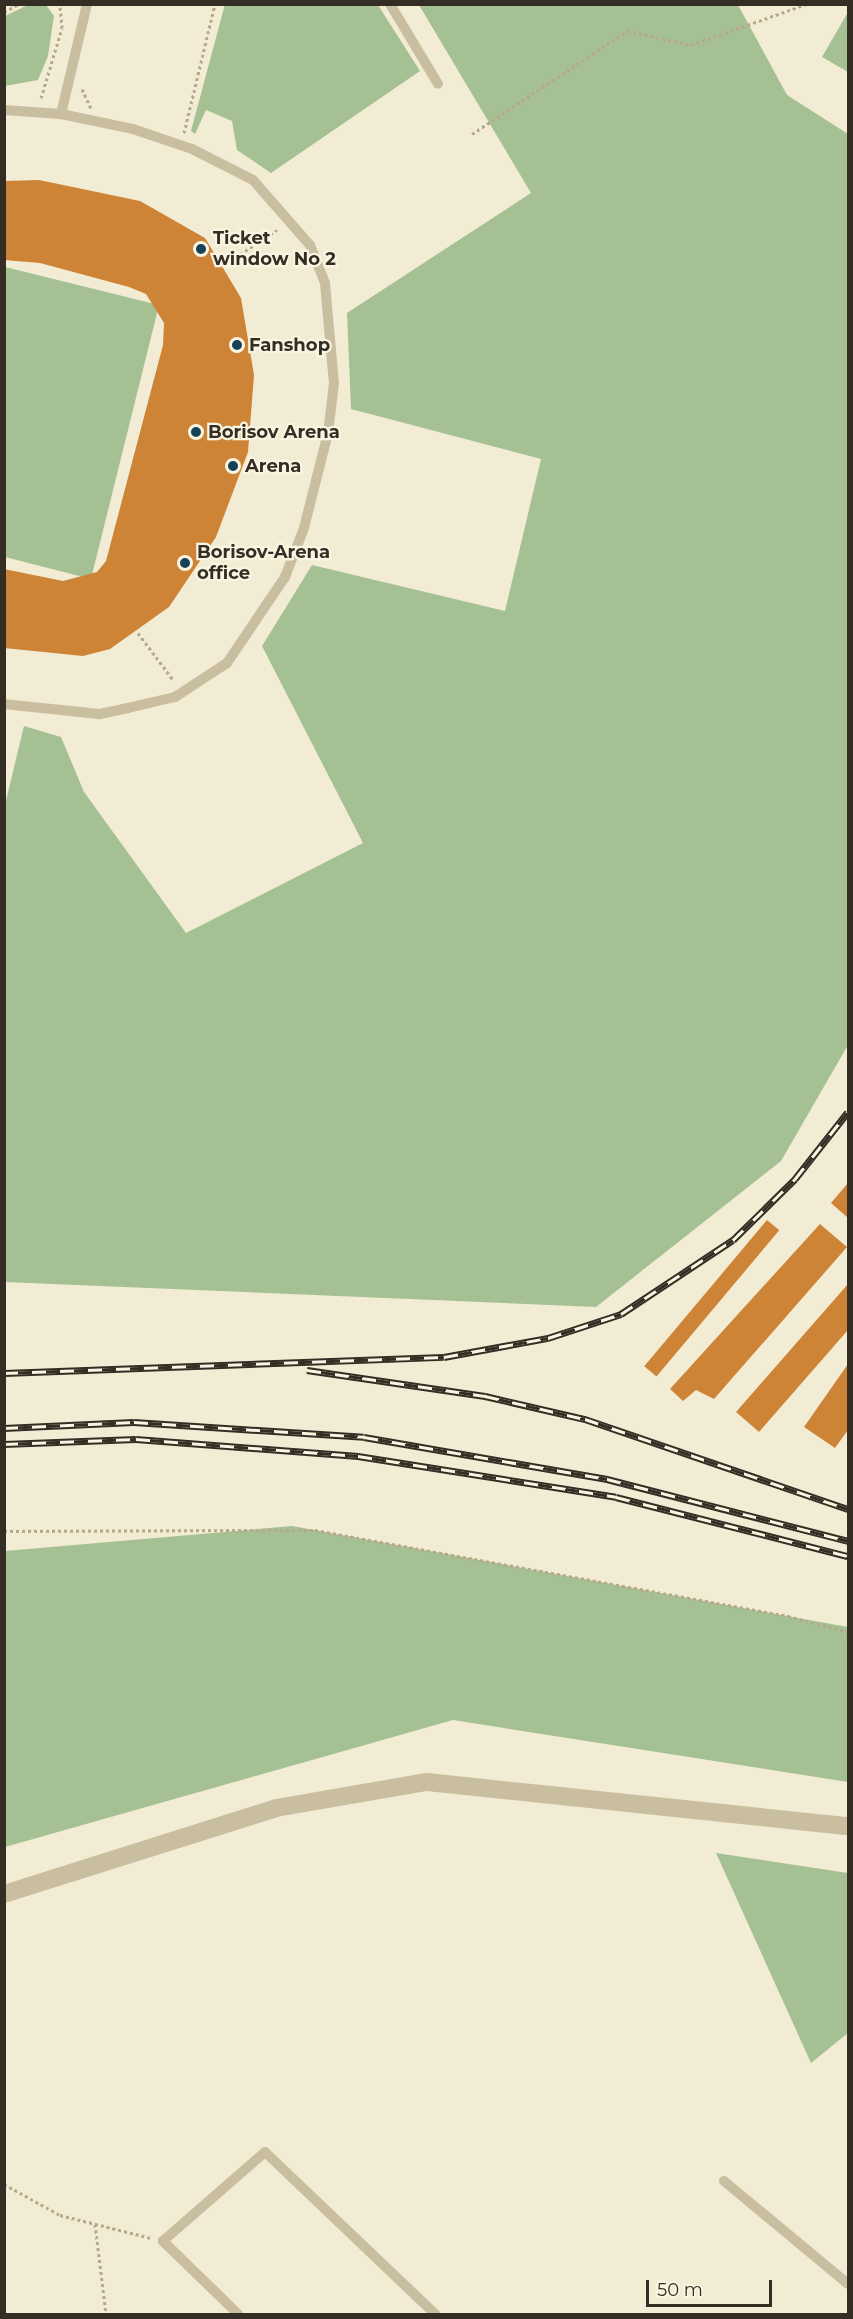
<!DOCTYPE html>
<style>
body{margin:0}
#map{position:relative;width:853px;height:2319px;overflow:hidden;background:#f2ecd4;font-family:Montserrat,sans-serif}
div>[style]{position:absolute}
.green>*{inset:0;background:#a5c194}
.building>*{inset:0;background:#ce8436;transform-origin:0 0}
.path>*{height:3px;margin-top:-1.5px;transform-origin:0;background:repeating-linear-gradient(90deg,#b6a98a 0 3px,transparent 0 6px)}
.lane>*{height:10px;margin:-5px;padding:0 5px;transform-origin:5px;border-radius:5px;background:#cabea0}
.street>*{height:18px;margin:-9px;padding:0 9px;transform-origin:9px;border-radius:9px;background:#cabea0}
.rail>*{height:7px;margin-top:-3.5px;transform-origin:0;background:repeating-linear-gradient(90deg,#faf5e0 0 14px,#332d24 0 28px);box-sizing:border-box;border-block:2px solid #332d24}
.dots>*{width:16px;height:16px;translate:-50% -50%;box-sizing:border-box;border:3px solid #faf5e0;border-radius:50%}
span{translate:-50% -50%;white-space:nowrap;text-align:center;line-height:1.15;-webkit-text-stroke:4.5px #faf5e0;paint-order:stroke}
.poi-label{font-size:18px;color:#332d24;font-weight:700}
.left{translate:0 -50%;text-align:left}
.frame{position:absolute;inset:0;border:6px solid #332d24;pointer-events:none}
.scale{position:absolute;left:646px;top:2280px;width:126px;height:27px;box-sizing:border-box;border:3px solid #332d24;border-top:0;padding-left:8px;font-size:18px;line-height:21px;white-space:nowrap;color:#332d24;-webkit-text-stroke:4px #faf5e0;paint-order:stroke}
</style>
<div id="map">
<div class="green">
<div style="clip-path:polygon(225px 4px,378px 5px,420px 71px,271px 173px,237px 150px,232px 121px,206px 110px,195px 134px,191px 131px)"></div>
<div style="clip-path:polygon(28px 5px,46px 5px,54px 16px,48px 56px,38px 80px,5px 86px,5px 16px)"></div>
<div style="clip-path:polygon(419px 5px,738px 5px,787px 95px,848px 134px,848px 1045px,781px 1161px,596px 1307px,5px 1282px,4px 809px,24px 726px,61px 737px,84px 792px,186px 933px,363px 843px,262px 646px,312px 565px,505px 611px,541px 459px,351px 409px,347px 313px,531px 193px)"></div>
<div style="clip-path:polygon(848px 12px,848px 72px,822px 57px)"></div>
<div style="clip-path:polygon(5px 267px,159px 305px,91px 579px,5px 557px)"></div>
<div style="clip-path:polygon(292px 1526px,848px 1627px,848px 1782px,453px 1720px,5px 1847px,5px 1551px)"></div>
<div style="clip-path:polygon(716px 1853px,848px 1873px,848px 2033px,811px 2063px)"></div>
</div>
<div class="building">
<div style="clip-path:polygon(39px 180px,140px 201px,205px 238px,241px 298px,254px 375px,248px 452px,216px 537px,169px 607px,110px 649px,83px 656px,4px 648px,4px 569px,63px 581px,97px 572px,106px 561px,163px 345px,164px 323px,146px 294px,129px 287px,40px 263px,4px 260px,4px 181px)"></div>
<div style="clip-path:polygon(848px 1183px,848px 1218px,831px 1203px)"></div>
<div style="left:767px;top:1220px;width:16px;height:191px;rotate:40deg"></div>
<div style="clip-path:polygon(820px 1224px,847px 1247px,714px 1399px,696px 1390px,683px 1401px,670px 1389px)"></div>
<div style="clip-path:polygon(848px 1284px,848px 1330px,759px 1432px,736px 1412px)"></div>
<div style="clip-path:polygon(848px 1364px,848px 1430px,835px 1448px,804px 1427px)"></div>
</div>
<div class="path">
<div style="left:4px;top:12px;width:17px;rotate:-28deg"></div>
<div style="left:82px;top:89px;width:21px;rotate:65deg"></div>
<div style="left:41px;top:98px;width:73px;rotate:-73.3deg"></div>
<div style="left:62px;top:28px;width:24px;rotate:-95deg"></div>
<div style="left:184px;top:133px;width:133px;rotate:-76.5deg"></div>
<div style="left:472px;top:134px;width:186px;rotate:-33.6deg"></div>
<div style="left:627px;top:31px;width:66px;rotate:12.3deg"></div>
<div style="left:691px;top:45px;width:123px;rotate:-19.5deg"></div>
<div style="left:225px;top:264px;width:62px;rotate:-33.2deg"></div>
<div style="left:138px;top:633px;width:60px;rotate:53.1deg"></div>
<div style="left:4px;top:1531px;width:311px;rotate:-0.2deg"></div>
<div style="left:315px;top:1530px;width:481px;rotate:10.3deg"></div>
<div style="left:788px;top:1616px;width:62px;rotate:14.9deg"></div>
<div style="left:4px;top:2184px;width:64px;rotate:29deg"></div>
<div style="left:60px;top:2215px;width:94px;rotate:14.2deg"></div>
<div style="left:95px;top:2224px;width:91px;rotate:83deg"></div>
</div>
<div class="lane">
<div style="left:390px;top:4px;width:93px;rotate:59deg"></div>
<div style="left:4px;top:110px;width:57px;rotate:4deg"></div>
<div style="left:61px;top:114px;width:74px;rotate:11.8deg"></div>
<div style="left:133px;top:129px;width:62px;rotate:18.7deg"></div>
<div style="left:192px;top:149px;width:68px;rotate:26.9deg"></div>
<div style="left:253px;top:180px;width:86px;rotate:48.8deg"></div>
<div style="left:310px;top:245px;width:41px;rotate:68.5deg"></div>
<div style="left:325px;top:283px;width:100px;rotate:84.9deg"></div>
<div style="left:334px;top:383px;width:50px;rotate:96.8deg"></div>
<div style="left:328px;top:433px;width:98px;rotate:104.2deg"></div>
<div style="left:304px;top:528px;width:53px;rotate:111.2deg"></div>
<div style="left:285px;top:577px;width:104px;rotate:124deg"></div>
<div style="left:227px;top:663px;width:62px;rotate:146.8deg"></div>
<div style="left:175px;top:697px;width:48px;rotate:166.8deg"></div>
<div style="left:128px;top:708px;width:30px;rotate:168deg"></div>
<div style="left:99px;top:714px;width:96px;rotate:-174deg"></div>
<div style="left:61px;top:114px;width:113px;rotate:-76.7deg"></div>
<div style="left:724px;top:2181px;width:161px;rotate:39.7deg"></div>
<div style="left:238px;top:2314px;width:105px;rotate:-135.8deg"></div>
<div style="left:163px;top:2241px;width:135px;rotate:-41.1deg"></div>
<div style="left:265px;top:2152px;width:235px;rotate:43.6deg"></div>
</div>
<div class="street">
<div style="left:4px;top:1894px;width:285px;rotate:-17.5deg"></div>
<div style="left:276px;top:1808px;width:153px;rotate:-9.8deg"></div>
<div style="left:427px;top:1782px;width:423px;rotate:6deg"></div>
</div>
<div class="rail">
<div style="left:307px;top:1370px;width:180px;rotate:8.3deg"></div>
<div style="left:485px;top:1396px;width:103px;rotate:13deg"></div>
<div style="left:585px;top:1419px;width:278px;rotate:18.9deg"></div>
<div style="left:4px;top:1373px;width:440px;rotate:-2.1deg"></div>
<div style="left:444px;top:1357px;width:106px;rotate:-10.4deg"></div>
<div style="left:548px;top:1338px;width:77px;rotate:-18.2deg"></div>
<div style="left:621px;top:1314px;width:134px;rotate:-33.5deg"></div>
<div style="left:733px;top:1240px;width:87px;rotate:-44.5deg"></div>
<div style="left:795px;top:1179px;width:85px;rotate:-51.7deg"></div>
<div style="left:4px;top:1428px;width:130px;rotate:-2.6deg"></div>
<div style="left:134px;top:1422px;width:230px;rotate:3.7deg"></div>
<div style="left:364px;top:1437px;width:247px;rotate:9.8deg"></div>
<div style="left:607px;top:1479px;width:249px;rotate:14.4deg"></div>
<div style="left:4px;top:1444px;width:132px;rotate:-2.2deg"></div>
<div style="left:136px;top:1439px;width:223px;rotate:4.4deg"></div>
<div style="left:358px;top:1456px;width:261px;rotate:9deg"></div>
<div style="left:616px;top:1497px;width:239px;rotate:14.3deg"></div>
</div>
<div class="dots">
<div style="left:201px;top:249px;background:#174156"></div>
<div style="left:237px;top:345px;background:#174156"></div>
<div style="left:196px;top:432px;background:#174156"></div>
<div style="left:233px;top:466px;background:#174156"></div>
<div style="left:185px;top:563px;background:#174156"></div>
</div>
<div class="poi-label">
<span class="left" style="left:213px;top:249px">Ticket<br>window No 2</span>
<span class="left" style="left:249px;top:345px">Fanshop</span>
<span class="left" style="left:208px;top:432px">Borisov Arena</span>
<span class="left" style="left:245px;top:466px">Arena</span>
<span class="left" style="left:197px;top:563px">Borisov-Arena<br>office</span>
</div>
<div class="frame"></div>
<div class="scale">50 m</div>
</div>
